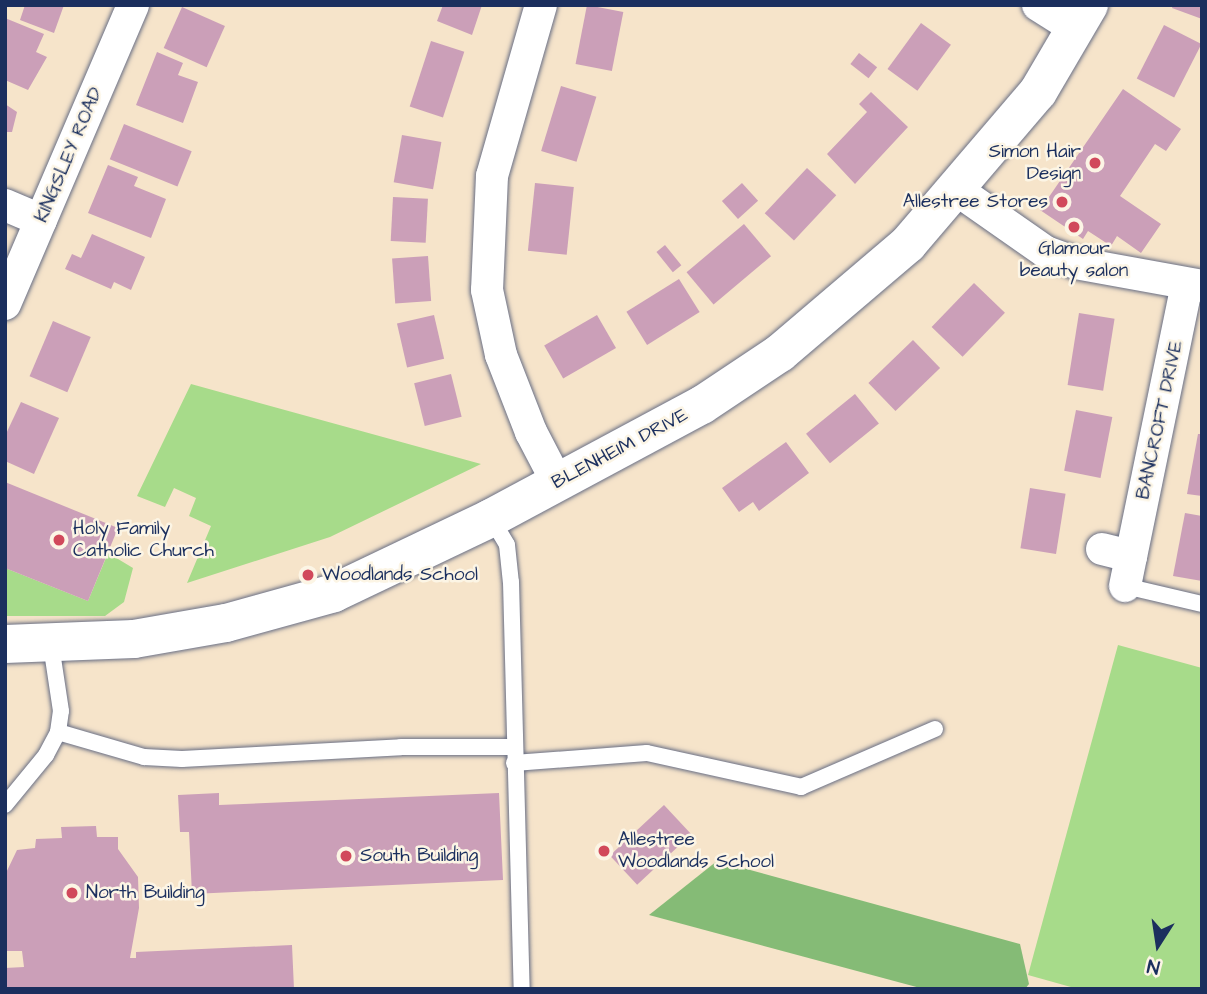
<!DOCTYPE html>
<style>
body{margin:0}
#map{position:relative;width:1207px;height:994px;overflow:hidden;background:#f6e4ca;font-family:"Architects Daughter",sans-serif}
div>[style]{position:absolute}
.green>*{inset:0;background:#a7db8a}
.forest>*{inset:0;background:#85bb76}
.building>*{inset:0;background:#cb9fb8;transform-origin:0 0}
.roads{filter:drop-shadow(0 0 2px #686e84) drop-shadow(0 0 2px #686e84)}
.service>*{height:16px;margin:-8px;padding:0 8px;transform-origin:8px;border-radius:8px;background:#fff}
.minor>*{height:32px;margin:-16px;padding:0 16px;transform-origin:16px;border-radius:16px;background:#fff}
.tertiary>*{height:38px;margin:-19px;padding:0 19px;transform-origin:19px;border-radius:19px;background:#fff}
.dots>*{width:19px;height:19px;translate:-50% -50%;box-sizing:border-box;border:4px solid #fcf5e5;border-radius:50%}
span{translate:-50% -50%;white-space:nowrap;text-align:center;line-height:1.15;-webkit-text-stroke:5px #fcf5e5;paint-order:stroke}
.poi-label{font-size:19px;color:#1b2f5e}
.right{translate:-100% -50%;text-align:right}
.left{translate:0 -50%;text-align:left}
.street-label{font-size:19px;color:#1b2f5e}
.frame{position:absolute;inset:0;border:7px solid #1b2f5e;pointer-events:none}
.north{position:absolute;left:1123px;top:910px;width:70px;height:70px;-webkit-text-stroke:5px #fcf5e5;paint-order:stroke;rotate:192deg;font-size:19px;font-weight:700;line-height:28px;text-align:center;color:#1b2f5e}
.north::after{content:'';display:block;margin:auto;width:24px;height:32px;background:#1b2f5e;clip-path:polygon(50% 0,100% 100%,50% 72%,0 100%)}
</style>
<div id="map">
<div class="green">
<div style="clip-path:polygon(191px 384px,481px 464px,330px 537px,187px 583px,211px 526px,189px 516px,196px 498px,174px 488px,165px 507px,137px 496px)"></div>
<div style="clip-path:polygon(108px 553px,133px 568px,124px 602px,105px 616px,5px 616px,5px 568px,88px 601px)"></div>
<div style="clip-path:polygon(1118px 645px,1202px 668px,1202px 989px,1078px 989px,1028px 975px)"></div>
</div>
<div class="forest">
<div style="clip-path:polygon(717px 861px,1020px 944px,1029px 984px,1025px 989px,924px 989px,649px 915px)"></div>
</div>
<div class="building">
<div style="clip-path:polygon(25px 5px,64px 5px,54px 33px,20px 20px)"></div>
<div style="clip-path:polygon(443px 5px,482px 5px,472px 35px,437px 21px)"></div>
<div style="left:587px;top:5px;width:37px;height:60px;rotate:11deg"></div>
<div style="clip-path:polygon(1173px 5px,1202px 5px,1202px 19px,1172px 8px)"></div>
<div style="left:182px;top:7px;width:47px;height:45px;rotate:24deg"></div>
<div style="clip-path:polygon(5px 18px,44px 34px,36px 52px,47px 57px,28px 90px,5px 80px)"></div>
<div style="left:921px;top:23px;width:37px;height:57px;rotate:36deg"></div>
<div style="left:1164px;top:25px;width:42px;height:60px;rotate:27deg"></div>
<div style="left:431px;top:41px;width:35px;height:69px;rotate:18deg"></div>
<div style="clip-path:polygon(157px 52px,183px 63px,178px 75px,198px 82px,183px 123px,136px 105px)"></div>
<div style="left:859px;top:53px;width:23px;height:14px;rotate:38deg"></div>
<div style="left:561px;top:86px;width:37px;height:68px;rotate:17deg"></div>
<div style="clip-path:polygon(1123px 89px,1181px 129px,1166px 151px,1155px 144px,1120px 196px,1161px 224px,1141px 253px,1117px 236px,1111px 246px,1088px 231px,1083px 239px,1040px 210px)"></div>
<div style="clip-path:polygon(871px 92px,908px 127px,855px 184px,827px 154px,867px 112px,859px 104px)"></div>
<div style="clip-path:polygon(5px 104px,17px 112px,12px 132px,5px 132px)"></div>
<div style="left:124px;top:124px;width:73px;height:38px;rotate:22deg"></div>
<div style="left:402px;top:135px;width:40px;height:48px;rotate:10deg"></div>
<div style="clip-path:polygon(108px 165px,138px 177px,134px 186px,166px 199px,151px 238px,88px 213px)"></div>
<div style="left:807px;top:168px;width:40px;height:62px;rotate:43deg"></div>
<div style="left:535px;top:183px;width:39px;height:68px;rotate:6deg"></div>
<div style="left:742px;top:183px;width:24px;height:27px;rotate:48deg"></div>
<div style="left:393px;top:197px;width:35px;height:44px;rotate:3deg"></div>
<div style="left:744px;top:224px;width:42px;height:75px;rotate:50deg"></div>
<div style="clip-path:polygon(92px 234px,145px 257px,131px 290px,114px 282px,111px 289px,65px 269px,72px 254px,81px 258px)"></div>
<div style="left:665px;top:245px;width:26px;height:11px;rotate:51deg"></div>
<div style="left:428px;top:256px;width:45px;height:36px;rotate:86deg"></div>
<div style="left:679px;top:279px;width:39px;height:62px;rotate:58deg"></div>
<div style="left:974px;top:283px;width:43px;height:61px;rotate:44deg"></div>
<div style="left:1079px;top:313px;width:36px;height:73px;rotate:9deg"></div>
<div style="left:434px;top:315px;width:45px;height:38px;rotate:77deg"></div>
<div style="left:597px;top:315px;width:38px;height:61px;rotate:60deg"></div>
<div style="left:53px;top:321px;width:41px;height:60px;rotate:23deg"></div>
<div style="left:913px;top:340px;width:39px;height:62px;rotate:46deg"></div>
<div style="left:451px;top:374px;width:44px;height:38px;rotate:76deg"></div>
<div style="left:855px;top:394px;width:38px;height:63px;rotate:51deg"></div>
<div style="clip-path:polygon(21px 402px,59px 418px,34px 474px,5px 461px,5px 436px)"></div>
<div style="left:1076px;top:410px;width:37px;height:62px;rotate:11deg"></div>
<div style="clip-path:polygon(1198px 434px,1202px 434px,1202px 496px,1187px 494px)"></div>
<div style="clip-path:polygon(786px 442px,809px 473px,759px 511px,753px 502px,739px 512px,722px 488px)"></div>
<div style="clip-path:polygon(5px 482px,118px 528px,88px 601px,5px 568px)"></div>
<div style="left:1030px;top:488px;width:36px;height:61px;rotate:9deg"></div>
<div style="clip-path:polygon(1185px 513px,1202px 516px,1202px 581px,1173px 576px)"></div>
<div style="clip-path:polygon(219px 793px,219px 805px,499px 793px,503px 880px,192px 894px,189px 832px,180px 832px,178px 795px)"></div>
<div style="left:664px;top:805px;width:40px;height:74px;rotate:47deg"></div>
<div style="clip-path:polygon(96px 826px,97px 837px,118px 837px,118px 849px,138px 877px,139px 908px,130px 958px,136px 958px,136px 952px,292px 945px,294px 989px,5px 989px,5px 968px,24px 967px,22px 951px,5px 951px,5px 875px,17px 850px,35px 848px,36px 839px,62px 838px,61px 827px)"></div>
</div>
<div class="roads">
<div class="service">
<div style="left:491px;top:518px;width:31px;rotate:59deg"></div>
<div style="left:507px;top:545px;width:37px;rotate:84deg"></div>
<div style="left:511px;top:582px;width:407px;rotate:88.5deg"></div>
<div style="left:1125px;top:586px;width:79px;rotate:13.2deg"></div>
<div style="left:58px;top:732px;width:90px;rotate:16.2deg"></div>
<div style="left:144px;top:757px;width:38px;rotate:3deg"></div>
<div style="left:182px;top:759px;width:219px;rotate:-3.1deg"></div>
<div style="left:401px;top:747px;width:112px"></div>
<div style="left:514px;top:763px;width:133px;rotate:-4.3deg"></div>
<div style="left:647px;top:753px;width:158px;rotate:12.4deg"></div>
<div style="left:801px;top:787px;width:146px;rotate:-23.4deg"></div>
<div style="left:5px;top:805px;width:65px;rotate:-50.6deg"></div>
<div style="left:46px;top:755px;width:26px;rotate:-62deg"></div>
<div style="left:58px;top:732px;width:21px;rotate:-82deg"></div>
<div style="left:61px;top:711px;width:67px;rotate:-98.6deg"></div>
</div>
<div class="minor">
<div style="left:541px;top:5px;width:178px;rotate:106deg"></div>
<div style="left:492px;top:176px;width:114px;rotate:92.5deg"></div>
<div style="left:487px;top:290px;width:66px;rotate:77.8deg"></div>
<div style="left:501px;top:355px;width:83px;rotate:68.7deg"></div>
<div style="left:531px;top:432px;width:56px;rotate:62.5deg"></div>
<div style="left:1038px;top:5px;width:45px;rotate:32.3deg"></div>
<div style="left:957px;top:190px;width:108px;rotate:34.9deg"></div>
<div style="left:1046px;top:252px;width:32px;rotate:20deg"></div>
<div style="left:1076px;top:263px;width:128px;rotate:10.3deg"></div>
<div style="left:5px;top:205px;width:39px;rotate:23deg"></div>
<div style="left:5px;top:304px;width:325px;rotate:-66.8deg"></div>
<div style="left:1102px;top:549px;width:30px;rotate:14deg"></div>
<div style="left:1125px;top:586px;width:308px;rotate:-78.4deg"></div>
</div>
<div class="tertiary">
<div style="left:5px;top:644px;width:129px;rotate:-2.2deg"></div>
<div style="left:134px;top:639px;width:93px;rotate:-9.9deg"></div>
<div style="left:226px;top:623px;width:112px;rotate:-15.5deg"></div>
<div style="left:334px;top:593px;width:174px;rotate:-25.5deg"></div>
<div style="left:491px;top:518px;width:239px;rotate:-28.2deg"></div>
<div style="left:702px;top:405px;width:94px;rotate:-33.7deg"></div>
<div style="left:780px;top:353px;width:168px;rotate:-40.4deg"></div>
<div style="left:908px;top:244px;width:200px;rotate:-49.5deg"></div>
<div style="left:1038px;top:92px;width:101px;rotate:-59.6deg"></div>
</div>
</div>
<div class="dots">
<div style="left:1095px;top:163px;background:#d1495b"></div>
<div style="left:1062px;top:202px;background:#d1495b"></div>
<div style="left:1074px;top:227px;background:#d1495b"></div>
<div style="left:59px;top:540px;background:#d1495b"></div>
<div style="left:308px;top:575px;background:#d1495b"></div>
<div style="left:604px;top:851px;background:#d1495b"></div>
<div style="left:346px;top:856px;background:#d1495b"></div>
<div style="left:72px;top:893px;background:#d1495b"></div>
</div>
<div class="poi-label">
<span class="right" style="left:1081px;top:163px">Simon Hair<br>Design</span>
<span class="right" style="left:1048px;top:202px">Allestree Stores</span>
<span style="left:1074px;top:260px">Glamour<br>beauty salon</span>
<span class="left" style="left:73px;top:540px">Holy Family<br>Catholic Church</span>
<span class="left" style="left:322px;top:575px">Woodlands School</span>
<span class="left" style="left:618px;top:851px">Allestree<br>Woodlands School</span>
<span class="left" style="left:360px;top:856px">South Building</span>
<span class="left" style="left:86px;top:893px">North Building</span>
</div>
<div class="street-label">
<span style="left:69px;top:155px;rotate:-67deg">KINGSLEY ROAD</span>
<span style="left:1160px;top:420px;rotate:-78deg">BANCROFT DRIVE</span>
<span style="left:620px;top:449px;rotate:-28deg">BLENHEIM DRIVE</span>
</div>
<div class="frame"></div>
<div class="north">N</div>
</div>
